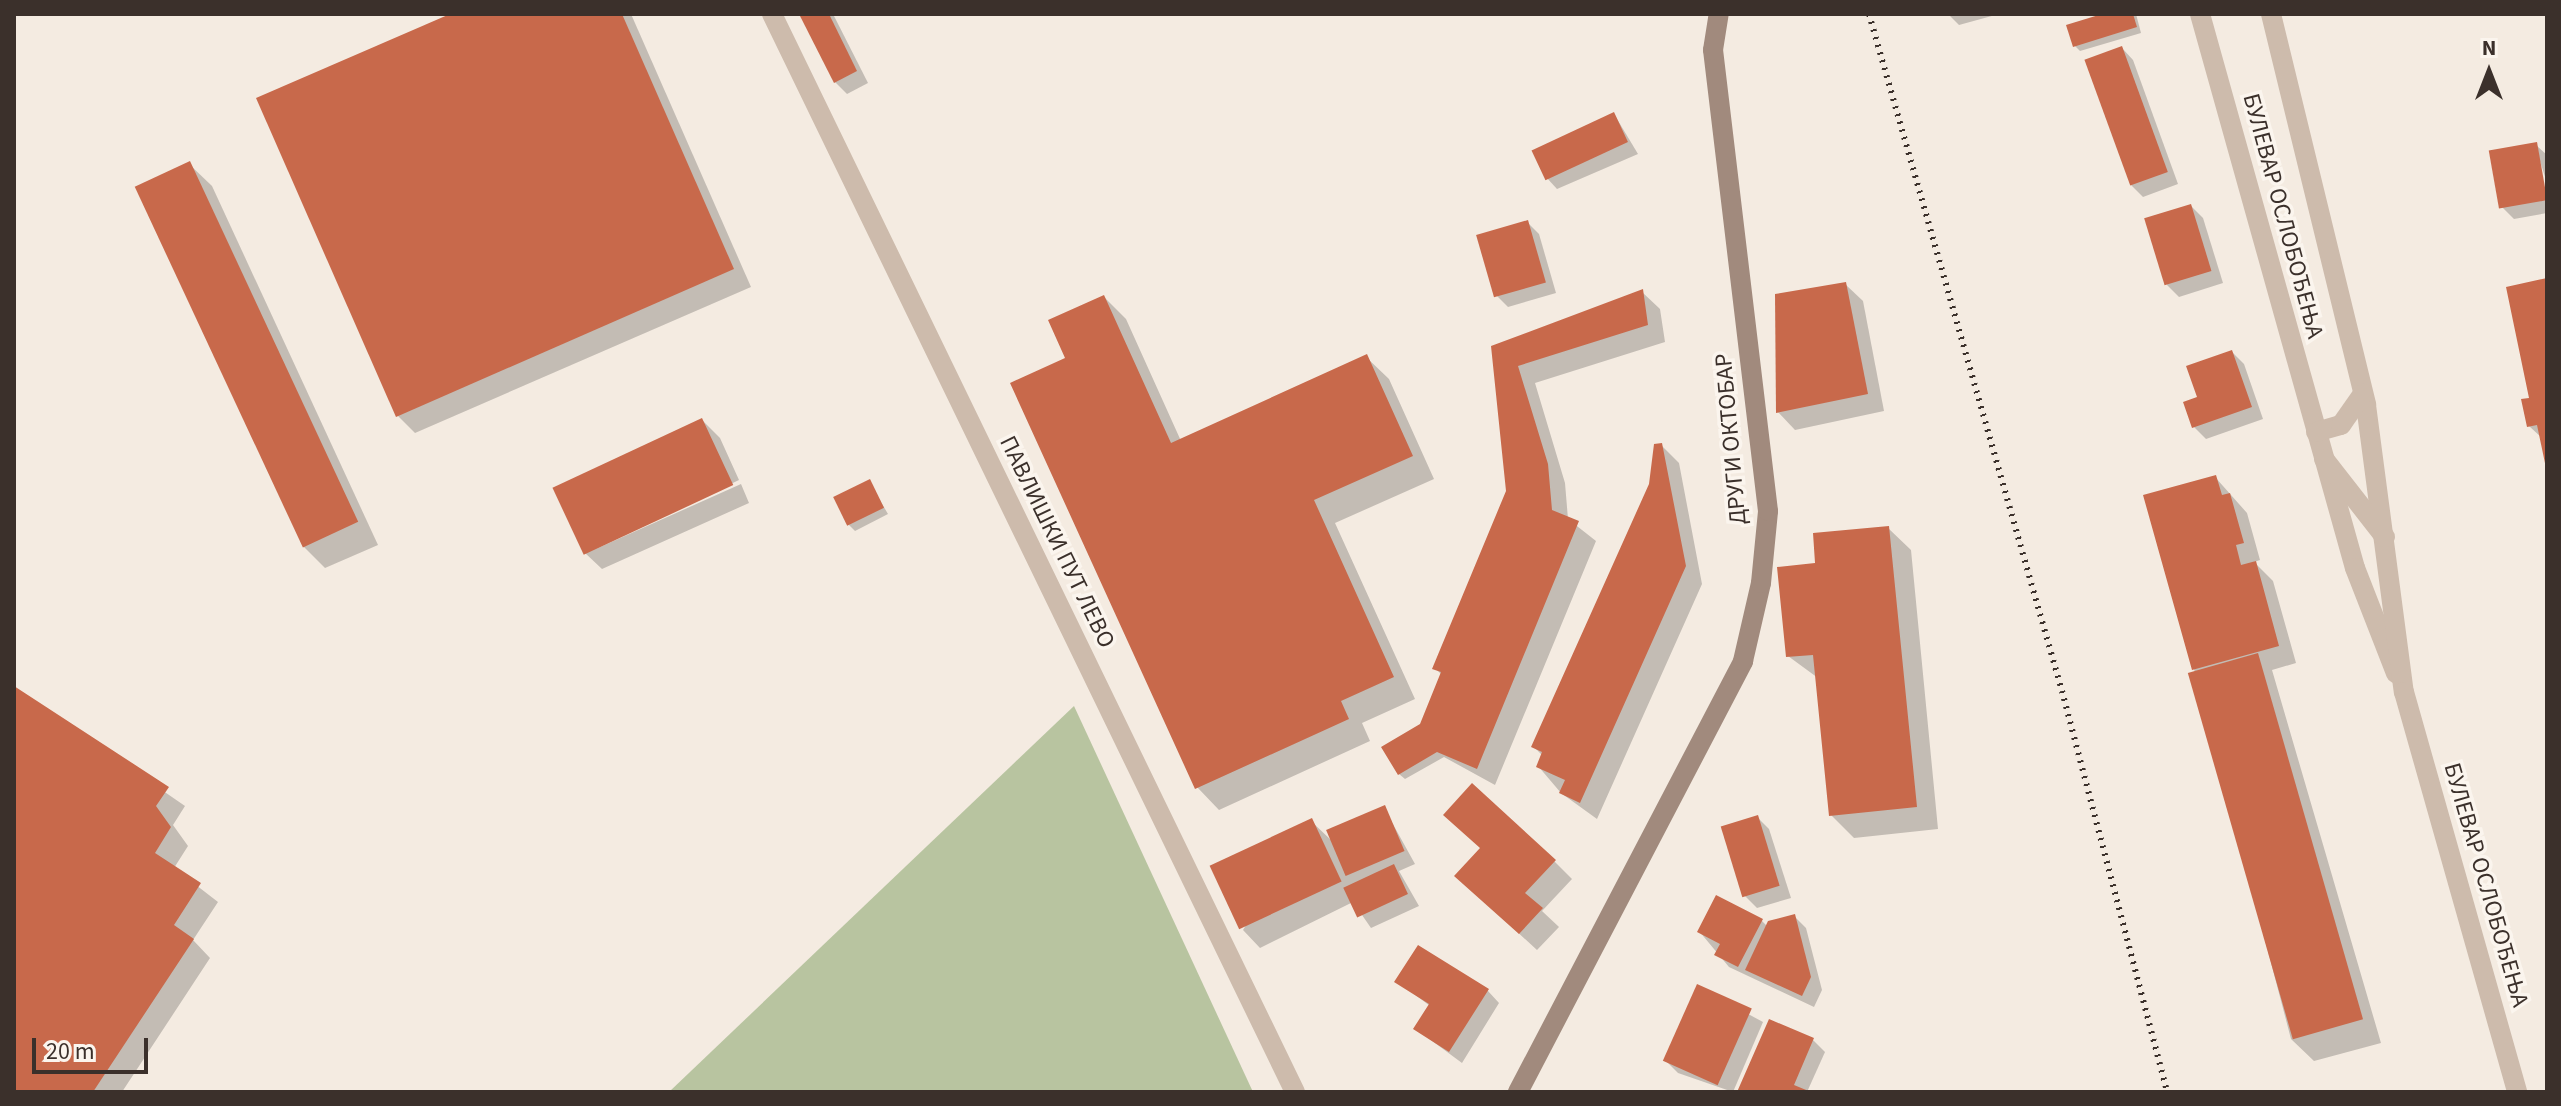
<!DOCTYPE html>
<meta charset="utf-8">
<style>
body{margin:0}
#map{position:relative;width:2561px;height:1106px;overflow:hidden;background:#f4ebe1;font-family:"Source Sans 3",sans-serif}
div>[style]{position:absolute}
.green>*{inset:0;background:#b8c4a0}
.shadow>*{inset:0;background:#0003}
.building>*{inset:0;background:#c8694b;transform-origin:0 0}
.tertiary>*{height:20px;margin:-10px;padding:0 10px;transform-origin:10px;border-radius:10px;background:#cdbbac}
.secondary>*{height:20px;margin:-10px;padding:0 10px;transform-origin:10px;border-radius:10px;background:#a18a7d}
.rail>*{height:6px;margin-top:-3px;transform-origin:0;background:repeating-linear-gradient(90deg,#3b302b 0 2px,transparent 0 8px)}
span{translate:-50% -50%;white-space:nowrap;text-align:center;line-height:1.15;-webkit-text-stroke:7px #fbf5ee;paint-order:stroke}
.street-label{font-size:24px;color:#3b302b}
.frame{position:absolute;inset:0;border:16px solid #3b302b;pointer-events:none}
.north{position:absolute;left:2449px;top:32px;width:80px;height:80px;-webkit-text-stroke:6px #fbf5ee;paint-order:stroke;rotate:0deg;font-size:22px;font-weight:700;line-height:32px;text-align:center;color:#3b302b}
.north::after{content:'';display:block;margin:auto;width:28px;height:36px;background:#3b302b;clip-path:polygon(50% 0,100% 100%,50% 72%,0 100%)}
.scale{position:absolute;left:32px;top:1038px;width:116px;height:36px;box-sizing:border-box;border:4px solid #3b302b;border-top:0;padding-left:10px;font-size:24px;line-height:28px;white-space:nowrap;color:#3b302b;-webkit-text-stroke:6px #fbf5ee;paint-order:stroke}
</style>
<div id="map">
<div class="green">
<div style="clip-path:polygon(1074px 706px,1253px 1092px,669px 1092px)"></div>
</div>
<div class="shadow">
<div style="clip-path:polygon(455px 14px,631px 14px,751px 287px,415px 433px,398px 416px)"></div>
<div style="clip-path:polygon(801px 14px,833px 14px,868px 83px,847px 94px,835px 82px)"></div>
<div style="clip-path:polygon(1948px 14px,1999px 14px,1959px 25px)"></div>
<div style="clip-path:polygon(2109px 14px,2136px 14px,2141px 33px,2080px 51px,2074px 45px)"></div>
<div style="clip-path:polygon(2122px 48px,2133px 60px,2178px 184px,2143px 197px,2131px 185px)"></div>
<div style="clip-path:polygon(1614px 114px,1638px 154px,1557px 189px,1546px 177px)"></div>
<div style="clip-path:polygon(2536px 145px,2547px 155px,2547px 183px,2538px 155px,2547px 213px,2514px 219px,2502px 207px)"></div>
<div style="clip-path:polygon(189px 164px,212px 186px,378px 545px,325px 568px,303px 546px)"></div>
<div style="clip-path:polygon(2191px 206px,2203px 218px,2223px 283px,2179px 297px,2167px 285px)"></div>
<div style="clip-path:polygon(1527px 222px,1539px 234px,1556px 293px,1508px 307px,1496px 295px)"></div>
<div style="clip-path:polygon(2547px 280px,2547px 464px,2542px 438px,2529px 426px)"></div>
<div style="clip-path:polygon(1845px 284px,1863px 301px,1884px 411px,1795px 430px,1778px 412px)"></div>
<div style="clip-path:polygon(1642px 292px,1660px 309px,1665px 342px,1535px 383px,1565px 483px,1568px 519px,1596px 541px,1495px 785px,1444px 757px,1405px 779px,1399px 774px,1442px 675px,1435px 668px,1508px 491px,1493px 348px)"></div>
<div style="clip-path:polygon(1104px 297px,1126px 319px,1181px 441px,1366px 357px,1389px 379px,1434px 479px,1335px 523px,1415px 699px,1362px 723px,1370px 741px,1219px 810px,1197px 787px,1068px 359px)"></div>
<div style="clip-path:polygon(2232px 352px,2244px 364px,2263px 419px,2206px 439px,2194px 427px,2199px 398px)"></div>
<div style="clip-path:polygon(702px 420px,720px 438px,739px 480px,589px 552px,741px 484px,749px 503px,602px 569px,584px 552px)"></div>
<div style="clip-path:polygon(1661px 445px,1679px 463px,1702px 584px,1597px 819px,1561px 793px,1538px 766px,1543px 756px,1533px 746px,1651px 485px)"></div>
<div style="clip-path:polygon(2215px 477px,2247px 513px,2260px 560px,2254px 562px,2273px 581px,2296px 663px,2272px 670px,2381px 1043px,2314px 1061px,2291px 1039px,2194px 669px)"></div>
<div style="clip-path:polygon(869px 482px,888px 514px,855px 531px,849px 525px)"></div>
<div style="clip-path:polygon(1888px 528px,1911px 550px,1938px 829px,1854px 838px,1831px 815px,1818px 678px,1788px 656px)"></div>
<div style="clip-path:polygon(14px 688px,185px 806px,173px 825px,188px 846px,174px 868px,218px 902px,193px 940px,210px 958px,122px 1092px,14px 1092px)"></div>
<div style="clip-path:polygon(1384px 808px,1415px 864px,1399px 871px,1419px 906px,1371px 928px,1353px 902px,1260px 948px,1243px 930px,1311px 821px,1332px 841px)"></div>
<div style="clip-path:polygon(1757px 817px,1769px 829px,1791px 898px,1757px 908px,1745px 896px)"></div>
<div style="clip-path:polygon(1554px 861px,1572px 879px,1542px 911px,1559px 927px,1537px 950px,1475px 893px)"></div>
<div style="clip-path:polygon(1794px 916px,1806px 928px,1822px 990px,1814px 1007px,1729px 967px,1699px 931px,1761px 920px,1767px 926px)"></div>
<div style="clip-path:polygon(1397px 981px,1488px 991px,1499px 1003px,1462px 1063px,1416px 1029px,1430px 1006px)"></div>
<div style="clip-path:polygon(1698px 987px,1763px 1022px,1733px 1092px,1678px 1073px,1666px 1061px)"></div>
<div style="clip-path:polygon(1813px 1040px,1825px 1052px,1807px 1092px,1739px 1092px)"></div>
</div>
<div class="building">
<div style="clip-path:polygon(450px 14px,622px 14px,734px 269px,396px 417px,256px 98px)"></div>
<div style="clip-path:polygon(799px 14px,829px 14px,857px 71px,834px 83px)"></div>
<div style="clip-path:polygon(2102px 14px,2133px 14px,2137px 27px,2073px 47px,2066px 25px)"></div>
<div style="left:2122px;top:46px;width:134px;height:40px;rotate:70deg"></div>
<div style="left:1614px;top:112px;width:33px;height:91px;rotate:65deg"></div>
<div style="left:2537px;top:142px;width:59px;height:49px;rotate:80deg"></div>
<div style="left:190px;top:161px;width:398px;height:61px;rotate:65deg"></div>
<div style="left:2191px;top:204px;width:70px;height:49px;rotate:73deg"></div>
<div style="left:1528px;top:220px;width:65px;height:54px;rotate:74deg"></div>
<div style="clip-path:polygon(2547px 278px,2547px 468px,2546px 468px,2537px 425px,2527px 427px,2521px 399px,2529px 398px,2506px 287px)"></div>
<div style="clip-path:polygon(1846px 282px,1868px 394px,1776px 413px,1775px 294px)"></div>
<div style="clip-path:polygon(1643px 289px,1648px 325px,1518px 366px,1548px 464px,1552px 510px,1579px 521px,1477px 769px,1437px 752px,1398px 775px,1381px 747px,1420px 724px,1441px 672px,1432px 669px,1506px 491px,1491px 346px)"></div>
<div style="clip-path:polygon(1104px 295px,1171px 443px,1367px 354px,1413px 456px,1314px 500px,1394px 677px,1341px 701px,1349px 719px,1195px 789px,1010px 383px,1065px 358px,1048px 320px)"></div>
<div style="clip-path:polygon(2232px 350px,2252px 407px,2192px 428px,2183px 402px,2197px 397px,2186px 366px)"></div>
<div style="left:702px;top:418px;width:74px;height:165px;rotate:65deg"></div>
<div style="clip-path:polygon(1662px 443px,1686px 566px,1580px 803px,1559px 793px,1565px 780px,1536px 767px,1542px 752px,1531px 747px,1649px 484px,1654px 444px)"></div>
<div style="clip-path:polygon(2216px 475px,2222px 495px,2230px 493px,2244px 543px,2236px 545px,2241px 565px,2256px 561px,2279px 646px,2192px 670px,2143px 495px)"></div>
<div style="left:870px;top:479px;width:32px;height:41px;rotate:64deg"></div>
<div style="clip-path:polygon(1889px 526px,1917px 807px,1829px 816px,1813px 655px,1786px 657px,1777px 567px,1815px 563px,1813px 533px)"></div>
<div style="left:2258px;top:653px;width:381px;height:73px;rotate:74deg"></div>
<div style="clip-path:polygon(14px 686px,169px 787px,156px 806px,171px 827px,155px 853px,201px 883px,174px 925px,194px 939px,93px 1092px,14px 1092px)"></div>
<div style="clip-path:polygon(1472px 783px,1556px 860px,1525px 893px,1543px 908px,1519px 934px,1454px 876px,1480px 848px,1443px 815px)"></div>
<div style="left:1385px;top:805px;width:50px;height:64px;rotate:67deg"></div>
<div style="left:1758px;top:815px;width:74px;height:39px;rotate:73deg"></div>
<div style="left:1312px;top:818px;width:70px;height:113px;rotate:65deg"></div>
<div style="left:1394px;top:864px;width:33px;height:56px;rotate:65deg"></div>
<div style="clip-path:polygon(1716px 895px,1763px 919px,1738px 967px,1714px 955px,1720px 944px,1697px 932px)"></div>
<div style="clip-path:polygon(1795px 914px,1811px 977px,1802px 996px,1745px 970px,1768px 921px)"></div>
<div style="clip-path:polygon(1418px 945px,1489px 989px,1449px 1052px,1413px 1029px,1429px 1004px,1394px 982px)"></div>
<div style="left:1697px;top:984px;width:60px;height:84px;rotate:24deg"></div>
<div style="clip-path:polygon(1769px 1019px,1814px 1038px,1794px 1085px,1811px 1092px,1737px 1092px)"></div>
</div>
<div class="tertiary">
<div style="left:772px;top:14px;width:1198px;rotate:64.12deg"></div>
<div style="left:2200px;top:14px;width:575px;rotate:74.37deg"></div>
<div style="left:2355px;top:568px;width:113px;rotate:68.7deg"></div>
<div style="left:2271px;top:14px;width:402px;rotate:76.3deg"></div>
<div style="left:2366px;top:405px;width:290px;rotate:82.5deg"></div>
<div style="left:2404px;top:692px;width:416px;rotate:74.2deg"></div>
<div style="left:2316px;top:432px;width:26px;rotate:-16deg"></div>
<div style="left:2341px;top:425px;width:38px;rotate:-55deg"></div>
<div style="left:2324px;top:459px;width:99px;rotate:52deg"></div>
</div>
<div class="secondary">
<div style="left:1518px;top:1092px;width:486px;rotate:-62.4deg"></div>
<div style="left:1743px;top:661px;width:80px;rotate:-77deg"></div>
<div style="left:1761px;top:583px;width:72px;rotate:-84.4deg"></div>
<div style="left:1768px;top:511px;width:464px;rotate:-96.8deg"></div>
<div style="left:1713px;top:50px;width:36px;rotate:-81deg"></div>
</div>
<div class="rail">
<div style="left:1869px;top:14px;width:704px;rotate:74.09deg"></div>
<div style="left:2062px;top:691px;width:415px;rotate:75.3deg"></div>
</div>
<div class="street-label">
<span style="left:2283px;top:216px;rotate:75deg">БУЛЕВАР ОСЛОБОЂЕЊА</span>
<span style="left:1731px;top:439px;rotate:-95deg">ДРУГИ ОКТОБАР</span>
<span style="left:1057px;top:542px;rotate:64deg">ПАВЛИШКИ ПУТ ЛЕВО</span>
<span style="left:2486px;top:885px;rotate:74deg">БУЛЕВАР ОСЛОБОЂЕЊА</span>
</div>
<div class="frame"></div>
<div class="north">N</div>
<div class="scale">20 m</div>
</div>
